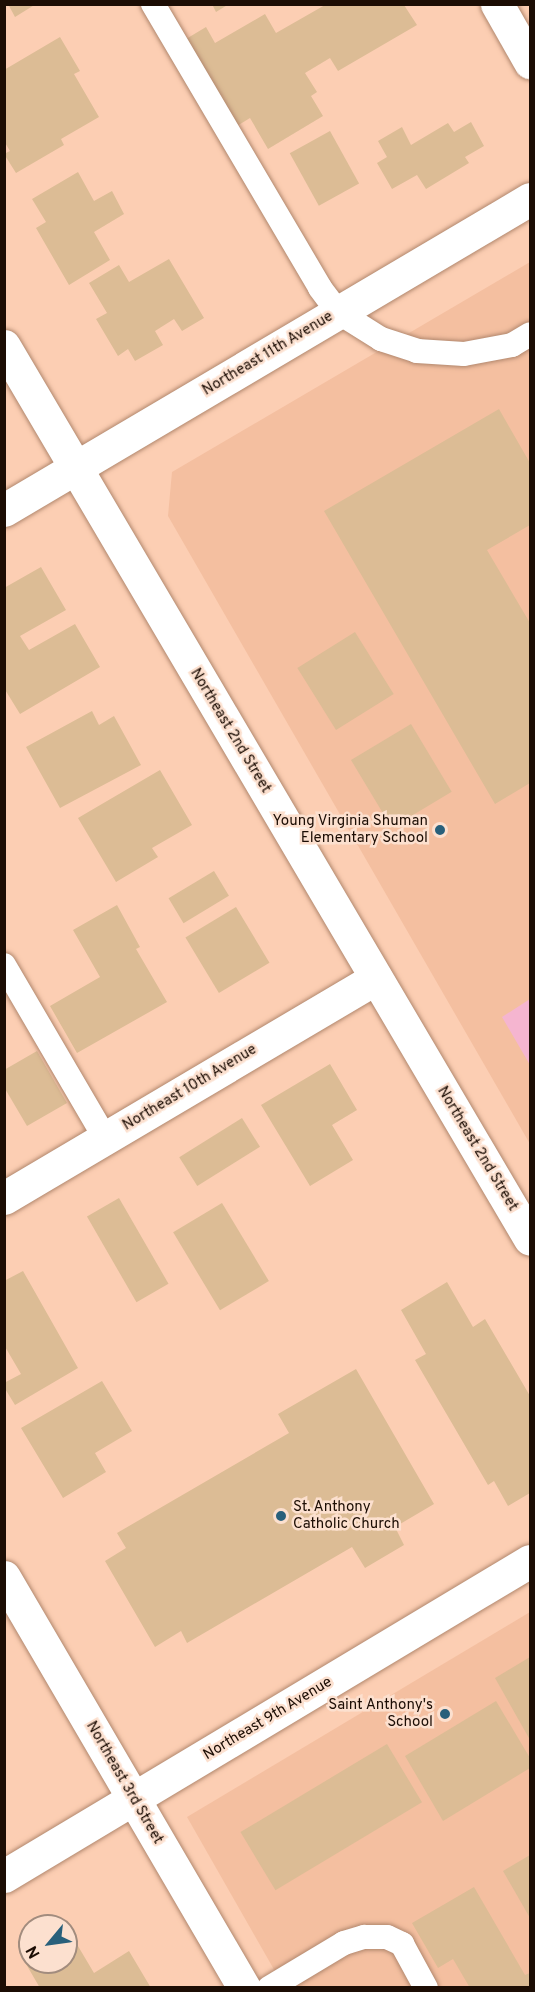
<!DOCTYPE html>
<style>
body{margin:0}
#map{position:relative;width:535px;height:1992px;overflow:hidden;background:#fcceb3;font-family:Overpass,sans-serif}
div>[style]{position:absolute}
.built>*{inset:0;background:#f4bfa0}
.green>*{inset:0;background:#f5b5d0}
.building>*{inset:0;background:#dcbc95;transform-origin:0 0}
.roads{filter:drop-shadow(0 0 2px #b1876d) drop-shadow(0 0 2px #b1876d)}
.lane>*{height:24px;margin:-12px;padding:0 12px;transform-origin:12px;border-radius:12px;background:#fff}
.street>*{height:33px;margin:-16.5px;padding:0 16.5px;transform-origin:16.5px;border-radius:16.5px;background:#fff}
.dots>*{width:16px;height:16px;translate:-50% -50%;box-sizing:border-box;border:3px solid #fce0cf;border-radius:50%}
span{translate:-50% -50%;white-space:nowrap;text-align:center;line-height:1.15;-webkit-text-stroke:5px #fce0cf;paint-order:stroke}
.street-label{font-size:15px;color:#1c0d04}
.poi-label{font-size:15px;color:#1c0d04}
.right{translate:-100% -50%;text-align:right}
.left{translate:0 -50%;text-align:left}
.frame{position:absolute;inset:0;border:6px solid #1c0d04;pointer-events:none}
.north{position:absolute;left:18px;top:1914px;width:60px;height:60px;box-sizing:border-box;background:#fce0cf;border:2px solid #a28c7e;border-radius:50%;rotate:241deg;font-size:16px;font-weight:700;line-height:24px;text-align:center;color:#1c0d04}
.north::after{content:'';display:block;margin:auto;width:21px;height:27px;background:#29607b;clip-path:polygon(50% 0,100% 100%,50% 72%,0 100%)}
</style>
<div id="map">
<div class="built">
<div style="clip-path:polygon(530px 262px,530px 1144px,168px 516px,172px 472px)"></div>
<div style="clip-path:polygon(530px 1612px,530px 1987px,284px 1987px,187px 1817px)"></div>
</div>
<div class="green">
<div style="clip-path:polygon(530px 999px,530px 1065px,502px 1017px)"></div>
</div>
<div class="building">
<div style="clip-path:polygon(8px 4px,36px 4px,15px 17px)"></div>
<div style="clip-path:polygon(212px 4px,229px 4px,216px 12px)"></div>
<div style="clip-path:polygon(325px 5px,404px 5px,417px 25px,338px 71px,330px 58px,305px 73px,317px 92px,311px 96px,323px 116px,268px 149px,250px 118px,237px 126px,186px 39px,206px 27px,215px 43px,265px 14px,276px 33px)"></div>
<div style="clip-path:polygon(60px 37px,80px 71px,74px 74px,99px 117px,61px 139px,64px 145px,16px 173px,4px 154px,10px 151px,4px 141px,4px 70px)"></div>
<div style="clip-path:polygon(471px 122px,484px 146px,465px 157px,469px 163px,426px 189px,417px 175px,392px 189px,377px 163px,387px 157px,378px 141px,402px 127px,411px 145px,448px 123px,454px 132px)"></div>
<div style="left:330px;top:131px;width:60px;height:46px;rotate:61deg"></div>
<div style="clip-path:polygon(78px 172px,94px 201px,112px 191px,124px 214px,94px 232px,110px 260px,69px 285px,36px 228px,46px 222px,32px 199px)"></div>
<div style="clip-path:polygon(169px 259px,204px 318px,182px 331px,174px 319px,155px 331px,163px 345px,135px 361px,128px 349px,118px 356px,96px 319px,107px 313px,89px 283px,119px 265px,129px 282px)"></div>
<div style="clip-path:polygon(499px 409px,530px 463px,530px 525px,487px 550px,530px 623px,530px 783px,495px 804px,324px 511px)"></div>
<div style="clip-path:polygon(41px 567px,66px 610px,20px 636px,29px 650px,75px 624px,100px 667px,20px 714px,4px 688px,4px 588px)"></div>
<div style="left:355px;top:632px;width:73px;height:68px;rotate:58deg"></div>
<div style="clip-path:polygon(92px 711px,99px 725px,114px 716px,141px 765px,60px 808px,26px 747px)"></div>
<div style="left:411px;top:724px;width:79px;height:70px;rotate:59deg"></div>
<div style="clip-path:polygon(160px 770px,192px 825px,152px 848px,158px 857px,116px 882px,78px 818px)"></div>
<div style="left:214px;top:871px;width:29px;height:53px;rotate:59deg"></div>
<div style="clip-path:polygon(117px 905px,140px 947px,136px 949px,167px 1002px,77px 1053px,50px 1006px,100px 977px,73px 930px)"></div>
<div style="left:236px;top:907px;width:65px;height:59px;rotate:59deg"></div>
<div style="clip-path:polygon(37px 1051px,67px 1103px,27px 1126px,4px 1087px,4px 1070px)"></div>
<div style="clip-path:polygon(330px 1064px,357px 1110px,332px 1125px,353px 1160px,310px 1186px,261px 1105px)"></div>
<div style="left:242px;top:1118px;width:34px;height:74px;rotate:58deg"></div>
<div style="left:119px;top:1198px;width:99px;height:37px;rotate:60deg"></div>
<div style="left:222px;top:1203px;width:91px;height:57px;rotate:59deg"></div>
<div style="clip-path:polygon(23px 1271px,78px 1368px,15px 1405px,4px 1387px,4px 1383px,21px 1374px,4px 1345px,4px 1281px)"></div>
<div style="clip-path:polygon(447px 1282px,473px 1327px,485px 1319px,530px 1396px,530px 1493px,508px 1506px,494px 1481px,488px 1485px,415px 1360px,426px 1354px,401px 1310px)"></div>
<div style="clip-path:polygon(356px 1369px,434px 1504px,395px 1527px,404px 1545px,365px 1568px,352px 1547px,187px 1643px,181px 1631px,155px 1647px,105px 1561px,126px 1548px,117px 1533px,289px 1433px,278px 1414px)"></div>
<div style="clip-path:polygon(102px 1381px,132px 1431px,95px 1453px,106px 1472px,63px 1498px,21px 1428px)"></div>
<div style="clip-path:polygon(530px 1657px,530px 1740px,495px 1678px)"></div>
<div style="clip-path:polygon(496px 1701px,530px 1758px,530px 1768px,443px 1821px,405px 1756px)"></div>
<div style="left:387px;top:1744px;width:68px;height:171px;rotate:59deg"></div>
<div style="clip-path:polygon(530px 1855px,530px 1918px,503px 1871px)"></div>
<div style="clip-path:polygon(474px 1887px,525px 1975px,530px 1973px,530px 1988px,470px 1988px,453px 1959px,438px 1968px,412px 1923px)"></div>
<div style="clip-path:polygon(72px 1936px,94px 1973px,129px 1951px,151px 1988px,40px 1988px,26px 1964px,30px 1961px,66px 1962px,66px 1940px)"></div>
</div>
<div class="roads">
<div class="lane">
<div style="left:153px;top:4px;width:329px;rotate:59.5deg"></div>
<div style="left:320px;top:288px;width:30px;rotate:53deg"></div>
<div style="left:338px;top:312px;width:51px;rotate:32.1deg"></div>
<div style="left:381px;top:339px;width:38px;rotate:18deg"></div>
<div style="left:417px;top:351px;width:47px;rotate:3.7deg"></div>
<div style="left:464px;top:354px;width:49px;rotate:-10.6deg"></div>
<div style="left:512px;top:345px;width:21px;rotate:-31deg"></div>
<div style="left:4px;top:965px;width:200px;rotate:59.7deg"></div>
<div style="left:269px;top:1988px;width:87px;rotate:-31deg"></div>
<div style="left:344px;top:1943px;width:21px;rotate:-17deg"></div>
<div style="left:364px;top:1937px;width:23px"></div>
<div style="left:387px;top:1937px;width:17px;rotate:25deg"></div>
<div style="left:402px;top:1944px;width:50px;rotate:61.4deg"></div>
</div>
<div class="street">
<div style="left:497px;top:4px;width:67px;rotate:60.4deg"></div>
<div style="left:4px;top:346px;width:1036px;rotate:59.5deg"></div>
<div style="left:4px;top:510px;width:611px;rotate:-30.59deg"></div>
<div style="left:4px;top:1198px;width:432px;rotate:-30.6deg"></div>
<div style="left:4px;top:1577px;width:476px;rotate:59.7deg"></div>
<div style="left:4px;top:1876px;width:613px;rotate:-30.92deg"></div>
</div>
</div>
<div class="dots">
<div style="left:440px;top:830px;background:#29607b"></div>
<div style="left:281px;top:1516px;background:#29607b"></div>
<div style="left:445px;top:1714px;background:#29607b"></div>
</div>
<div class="street-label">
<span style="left:268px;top:354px;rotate:-31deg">Northeast 11th Avenue</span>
<span style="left:230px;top:731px;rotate:59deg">Northeast 2nd Street</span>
<span style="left:190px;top:1088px;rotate:-31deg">Northeast 10th Avenue</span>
<span style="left:477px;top:1149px;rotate:59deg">Northeast 2nd Street</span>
<span style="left:268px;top:1719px;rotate:-31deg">Northeast 9th Avenue</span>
<span style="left:124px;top:1783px;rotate:60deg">Northeast 3rd Street</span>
</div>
<div class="poi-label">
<span class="right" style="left:428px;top:830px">Young Virginia Shuman<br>Elementary School</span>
<span class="left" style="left:293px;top:1516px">St. Anthony<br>Catholic Church</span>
<span class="right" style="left:433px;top:1714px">Saint Anthony's<br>School</span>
</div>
<div class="frame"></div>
<div class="north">N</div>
</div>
